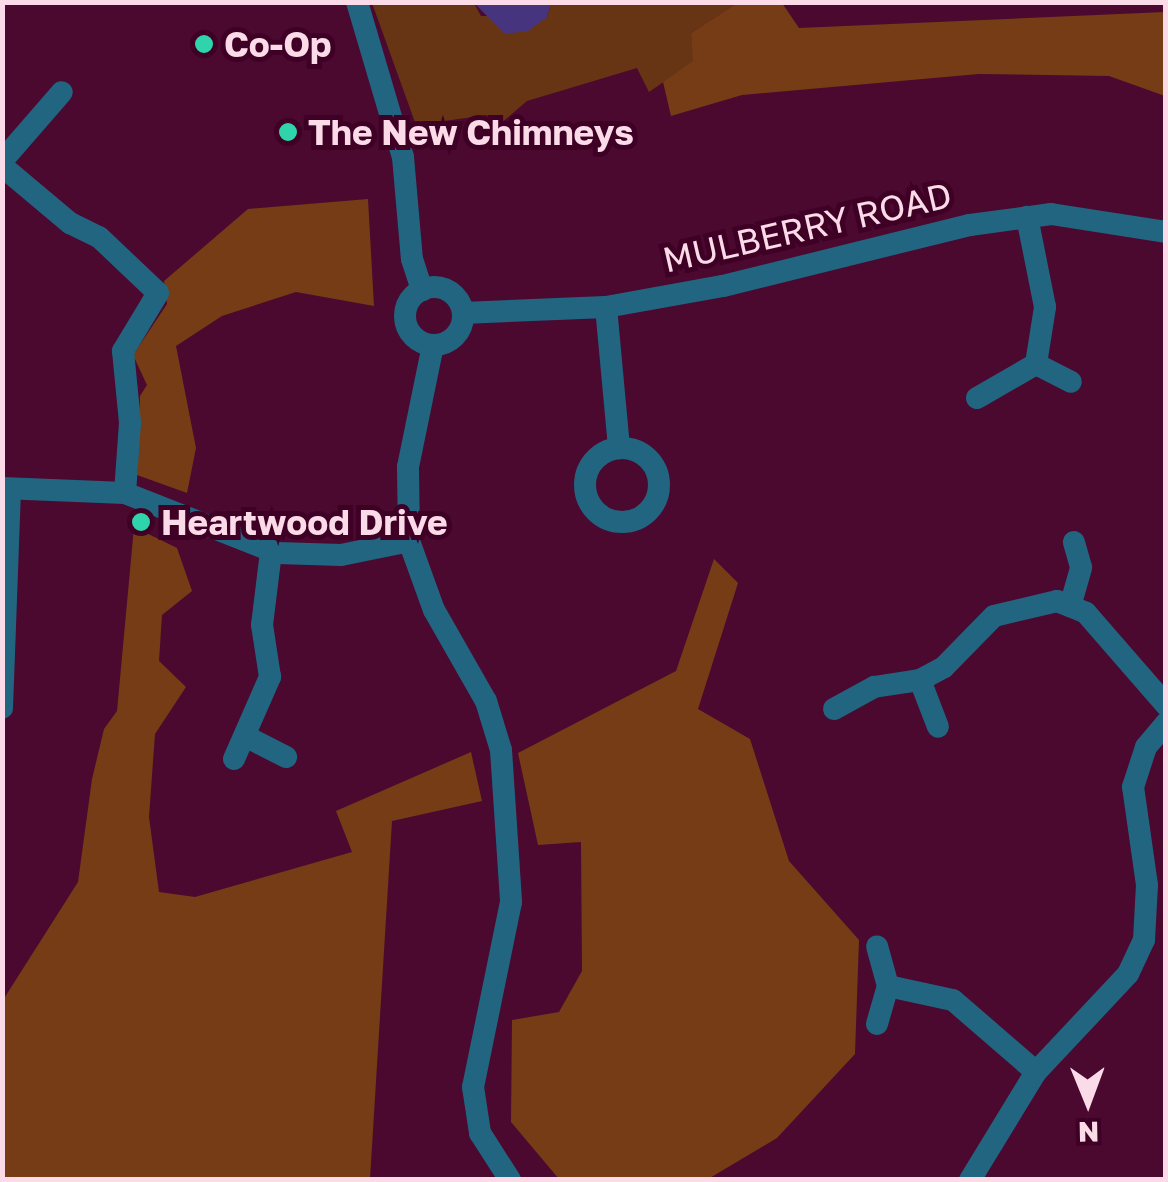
<!DOCTYPE html>
<style>
body{margin:0}
#map{position:relative;width:1168px;height:1182px;overflow:hidden;background:#4b092f;font-family:"Golos Text",sans-serif}
div>[style]{position:absolute}
.green>*{inset:0;background:#673514}
.forest>*{inset:0;background:#763c16}
.water>*{inset:0;background:#46357e}
.minor>*{height:22px;margin:-11px;padding:0 11px;transform-origin:11px;border-radius:11px;background:#226581}
.minor>.ring{margin:-11px;padding:0;box-sizing:content-box;background:none;border:22px solid #226581;border-radius:50%}
.dots>*{width:28px;height:28px;translate:-50% -50%;box-sizing:border-box;border:5px solid #3f0026;border-radius:50%}
span{translate:-50% -50%;white-space:nowrap;text-align:center;line-height:1.15;-webkit-text-stroke:10px #3f0026;paint-order:stroke}
.poi-label{font-size:35px;color:#fcdbe9;font-weight:700}
.left{translate:0 -50%;text-align:left}
.street-label{font-size:35px;color:#fcdbe9}
.frame{position:absolute;inset:0;border:5px solid #fcdbe9;pointer-events:none}
.north{position:absolute;left:1038px;top:1052px;width:100px;height:100px;-webkit-text-stroke:8px #3f0026;paint-order:stroke;rotate:179deg;font-size:28px;font-weight:700;line-height:40px;text-align:center;color:#fcdbe9}
.north::after{content:'';display:block;margin:auto;width:35px;height:45px;background:#fcdbe9;clip-path:polygon(50% 0,100% 100%,50% 72%,0 100%)}
</style>
<div id="map">
<div class="green">
<div style="clip-path:polygon(372px 3px,474px 3px,481px 16px,547px 17px,551px 3px,737px 3px,691px 33px,694px 61px,649px 92px,637px 68px,527px 101px,492px 131px,487px 115px,416px 125px)"></div>
</div>
<div class="forest">
<div style="clip-path:polygon(737px 3px,782px 3px,799px 28px,1165px 12px,1165px 96px,1109px 76px,979px 74px,742px 95px,671px 116px,663px 82px,693px 61px,691px 33px)"></div>
<div style="clip-path:polygon(368px 199px,374px 306px,296px 292px,222px 316px,176px 346px,196px 448px,187px 493px,137px 475px,140px 396px,147px 385px,133px 355px,167px 304px,164px 281px,248px 209px)"></div>
<div style="clip-path:polygon(134px 527px,177px 548px,192px 591px,162px 615px,159px 661px,186px 687px,155px 734px,149px 817px,159px 892px,195px 897px,352px 852px,336px 811px,471px 752px,482px 801px,392px 821px,370px 1179px,3px 1179px,3px 1000px,78px 882px,92px 779px,104px 729px,117px 711px)"></div>
<div style="clip-path:polygon(714px 559px,738px 583px,698px 709px,750px 739px,789px 861px,859px 940px,855px 1054px,777px 1138px,708px 1179px,559px 1179px,511px 1122px,512px 1020px,559px 1012px,582px 971px,581px 842px,538px 845px,518px 753px,676px 671px)"></div>
</div>
<div class="water">
<div style="clip-path:polygon(474px 3px,551px 3px,547px 17px,528px 31px,505px 34px)"></div>
</div>
<div class="minor">
<div style="left:357px;top:2px;width:162px;rotate:73.5deg"></div>
<div style="left:403px;top:157px;width:102px;rotate:85deg"></div>
<div style="left:412px;top:259px;width:33px;rotate:72deg"></div>
<div style="left:2px;top:161px;width:91px;rotate:-49deg"></div>
<div style="left:2px;top:166px;width:89px;rotate:40deg"></div>
<div style="left:70px;top:223px;width:32px;rotate:26deg"></div>
<div style="left:99px;top:237px;width:81px;rotate:43.5deg"></div>
<div style="left:158px;top:293px;width:68px;rotate:121.1deg"></div>
<div style="left:123px;top:351px;width:72px;rotate:84.4deg"></div>
<div style="left:130px;top:423px;width:70px;rotate:94.1deg"></div>
<div class="ring" style="left:405px;top:287px;width:36px;height:36px"></div>
<div style="left:606px;top:307px;width:142px;rotate:84.7deg"></div>
<div style="left:463px;top:313px;width:143px;rotate:-2.4deg"></div>
<div style="left:606px;top:307px;width:119px;rotate:-10.2deg"></div>
<div style="left:723px;top:286px;width:254px;rotate:-13.9deg"></div>
<div style="left:970px;top:225px;width:82px;rotate:-7.7deg"></div>
<div style="left:1051px;top:214px;width:116px;rotate:8.9deg"></div>
<div style="left:433px;top:345px;width:125px;rotate:101.6deg"></div>
<div style="left:408px;top:467px;width:74px;rotate:89.2deg"></div>
<div style="left:409px;top:541px;width:73px;rotate:70.1deg"></div>
<div style="left:434px;top:610px;width:105px;rotate:60.3deg"></div>
<div style="left:486px;top:701px;width:51px;rotate:73deg"></div>
<div style="left:501px;top:750px;width:152px;rotate:86.2deg"></div>
<div style="left:511px;top:902px;width:189px;rotate:101.6deg"></div>
<div style="left:473px;top:1087px;width:47px;rotate:81.3deg"></div>
<div style="left:480px;top:1133px;width:56px;rotate:57.4deg"></div>
<div style="left:1036px;top:364px;width:39px;rotate:27deg"></div>
<div style="left:977px;top:398px;width:68px;rotate:-30deg"></div>
<div style="left:1036px;top:364px;width:58px;rotate:-81deg"></div>
<div style="left:1045px;top:307px;width:92px;rotate:-101.3deg"></div>
<div class="ring" style="left:585px;top:448px;width:52px;height:52px"></div>
<div style="left:2px;top:488px;width:123px;rotate:2.3deg"></div>
<div style="left:125px;top:493px;width:163px;rotate:21.5deg"></div>
<div style="left:277px;top:553px;width:64px;rotate:1.8deg"></div>
<div style="left:341px;top:555px;width:69px;rotate:-11.6deg"></div>
<div style="left:1071px;top:603px;width:37px;rotate:-74deg"></div>
<div style="left:1081px;top:567px;width:26px;rotate:-106deg"></div>
<div style="left:920px;top:680px;width:50px;rotate:69deg"></div>
<div style="left:2px;top:708px;width:218px;rotate:-87.9deg"></div>
<div style="left:834px;top:709px;width:46px;rotate:-28.8deg"></div>
<div style="left:874px;top:687px;width:47px;rotate:-8.7deg"></div>
<div style="left:920px;top:680px;width:27px;rotate:-28deg"></div>
<div style="left:944px;top:667px;width:71px;rotate:-45.6deg"></div>
<div style="left:994px;top:616px;width:65px;rotate:-13.4deg"></div>
<div style="left:1057px;top:601px;width:31px;rotate:22deg"></div>
<div style="left:1086px;top:613px;width:122px;rotate:49deg"></div>
<div style="left:247px;top:737px;width:44px;rotate:27.1deg"></div>
<div style="left:234px;top:759px;width:90px;rotate:-66.3deg"></div>
<div style="left:270px;top:677px;width:53px;rotate:-98.7deg"></div>
<div style="left:262px;top:625px;width:74px;rotate:-83deg"></div>
<div style="left:888px;top:986px;width:66px;rotate:12.2deg"></div>
<div style="left:953px;top:1000px;width:110px;rotate:40.9deg"></div>
<div style="left:877px;top:1024px;width:40px;rotate:-74deg"></div>
<div style="left:888px;top:986px;width:41px;rotate:-105.4deg"></div>
<div style="left:970px;top:1180px;width:127px;rotate:-58.6deg"></div>
<div style="left:1036px;top:1072px;width:134px;rotate:-46.8deg"></div>
<div style="left:1128px;top:974px;width:38px;rotate:-65deg"></div>
<div style="left:1144px;top:940px;width:55px;rotate:-86.9deg"></div>
<div style="left:1147px;top:885px;width:99px;rotate:-98.1deg"></div>
<div style="left:1133px;top:787px;width:42px;rotate:-72deg"></div>
<div style="left:1146px;top:747px;width:31px;rotate:-50deg"></div>
</div>
<div class="dots">
<div style="left:204px;top:44px;background:#2fd4aa"></div>
<div style="left:288px;top:132px;background:#2fd4aa"></div>
<div style="left:141px;top:522px;background:#2fd4aa"></div>
</div>
<div class="poi-label">
<span class="left" style="left:224px;top:44px">Co-Op</span>
<span class="left" style="left:308px;top:132px">The New Chimneys</span>
<span class="left" style="left:161px;top:522px">Heartwood Drive</span>
</div>
<div class="street-label">
<span style="left:807px;top:227px;rotate:-13deg">MULBERRY ROAD</span>
</div>
<div class="frame"></div>
<div class="north">N</div>
</div>
